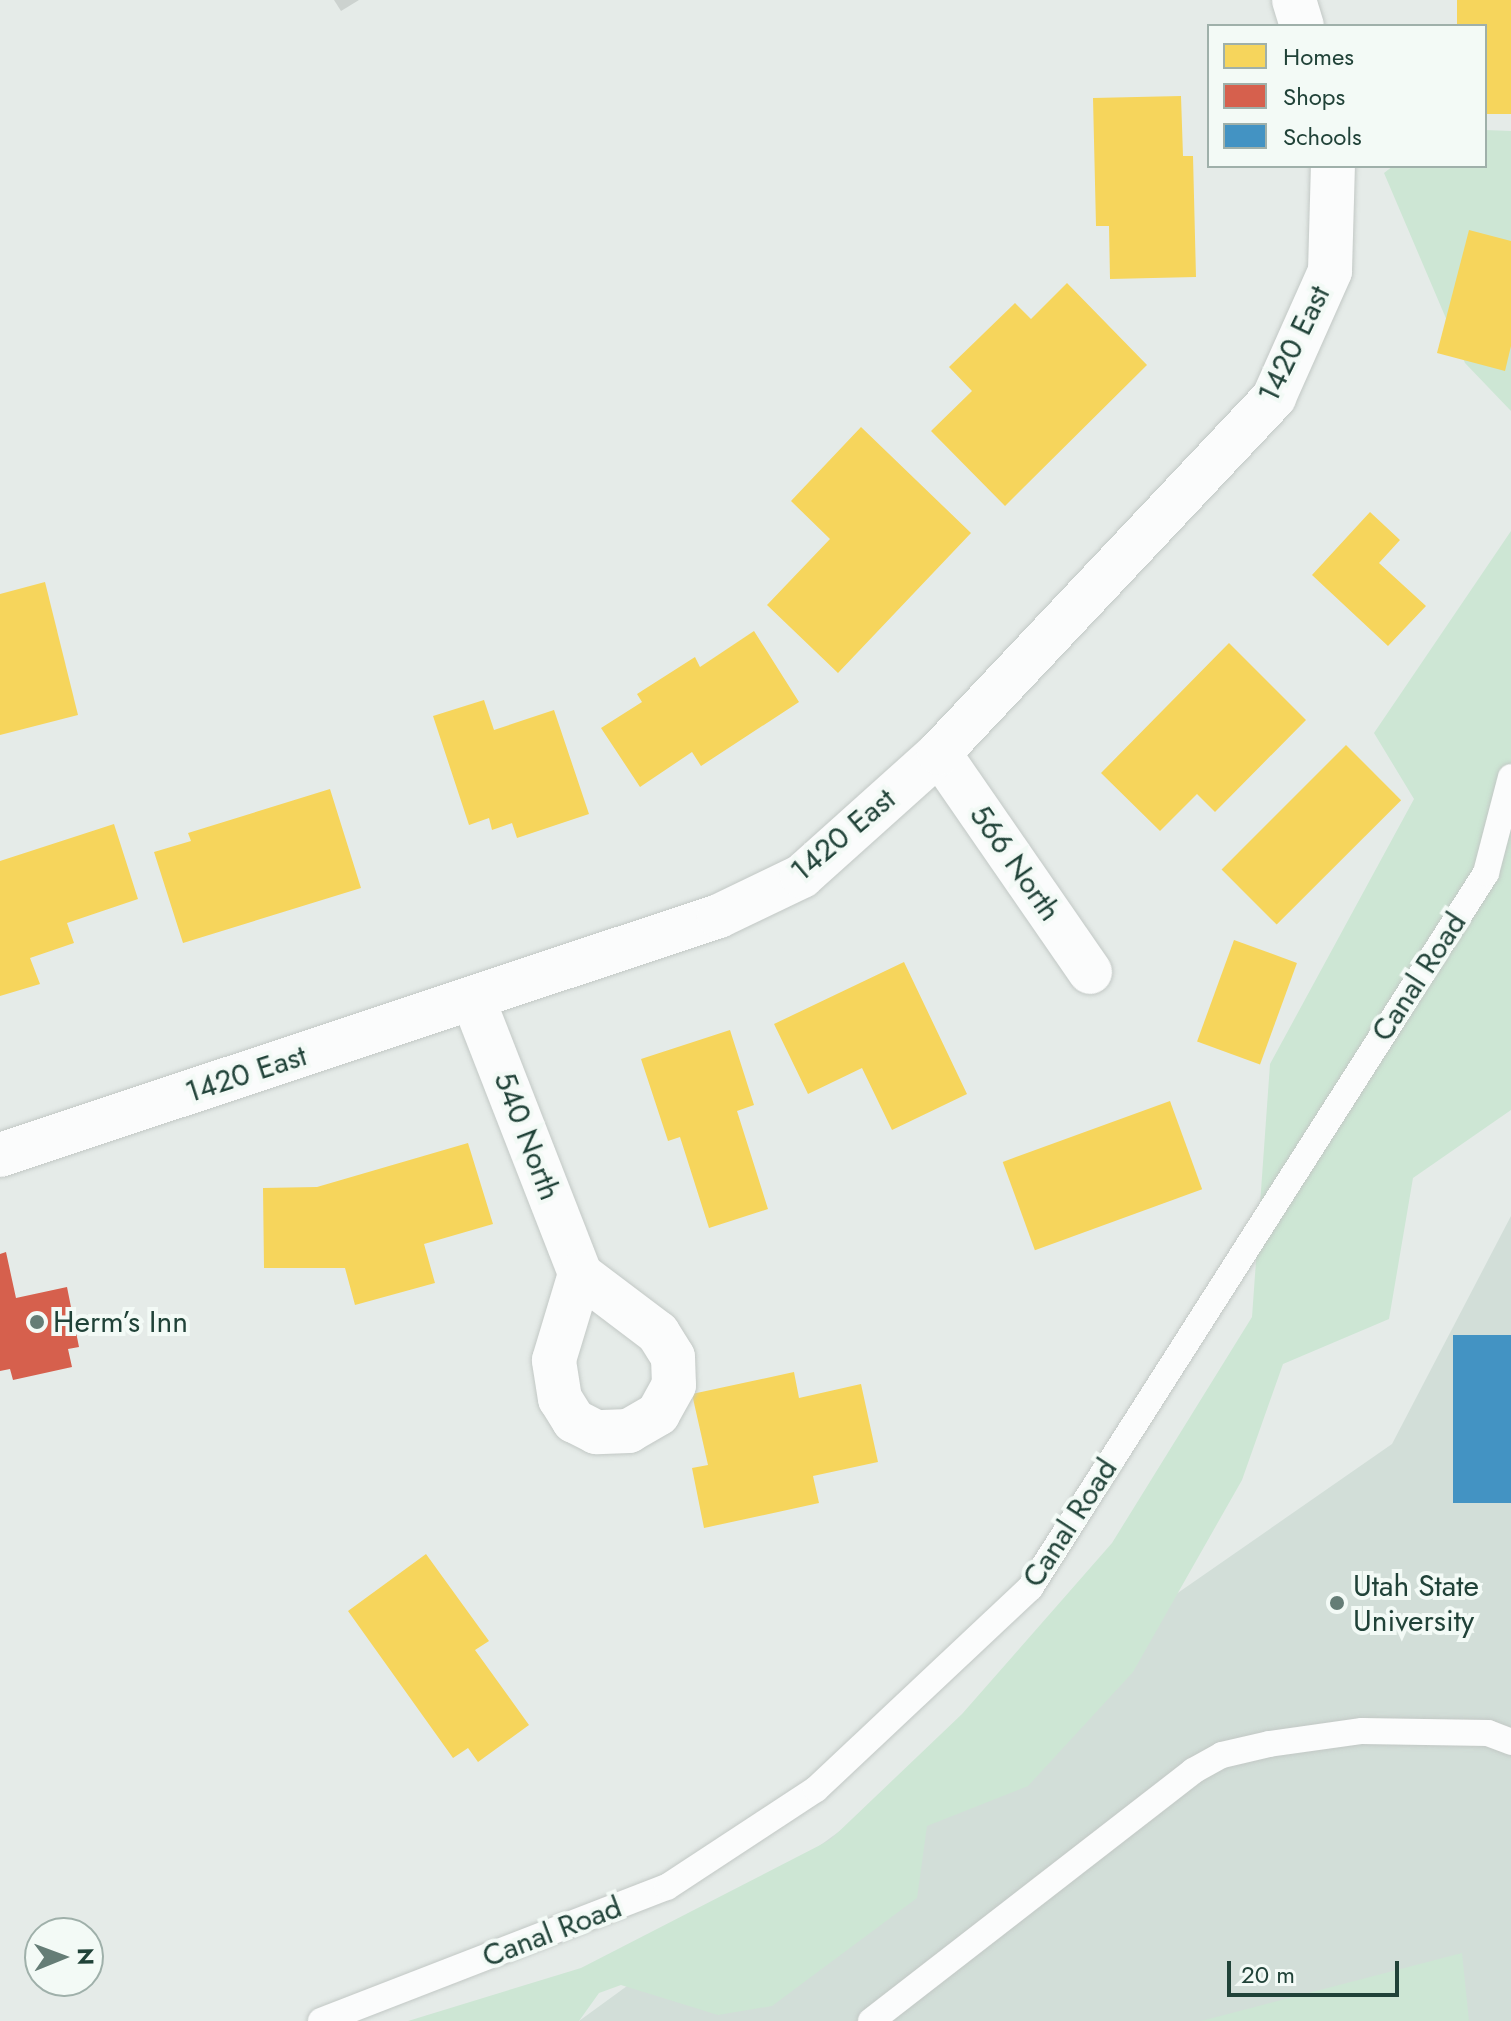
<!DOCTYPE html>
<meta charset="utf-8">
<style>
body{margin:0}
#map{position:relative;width:1511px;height:2021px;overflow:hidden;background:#e5ebe8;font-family:Jost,sans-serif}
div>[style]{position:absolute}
.built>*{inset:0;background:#d2ded8}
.green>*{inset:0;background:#cde6d4}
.homes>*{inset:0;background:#f6d55c;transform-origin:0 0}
.shops>*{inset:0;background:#d6604d}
.schools>*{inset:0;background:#4393c3;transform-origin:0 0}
.building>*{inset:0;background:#ccd2cf}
.roads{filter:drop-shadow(0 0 2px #c2c8c5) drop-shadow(0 0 2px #c2c8c5)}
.service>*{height:26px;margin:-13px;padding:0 13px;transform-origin:13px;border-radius:13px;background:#fbfcfc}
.minor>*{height:44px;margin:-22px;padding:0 22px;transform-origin:22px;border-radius:22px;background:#fbfcfc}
.dots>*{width:22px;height:22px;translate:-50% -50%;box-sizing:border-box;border:4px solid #f3faf6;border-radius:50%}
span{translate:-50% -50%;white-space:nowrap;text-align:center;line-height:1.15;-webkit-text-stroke:8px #f3faf6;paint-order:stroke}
.street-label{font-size:30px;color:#204238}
.poi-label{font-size:30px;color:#204238}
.left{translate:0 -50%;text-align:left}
.legend{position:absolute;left:1207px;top:24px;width:280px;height:144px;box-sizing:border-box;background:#f3faf6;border:2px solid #9fb0aa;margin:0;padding:10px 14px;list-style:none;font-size:24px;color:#204238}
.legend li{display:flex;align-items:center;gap:16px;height:40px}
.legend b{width:40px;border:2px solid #9fb0aa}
.north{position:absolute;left:24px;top:1917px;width:80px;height:80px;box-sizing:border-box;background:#f3faf6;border:2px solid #9fb0aa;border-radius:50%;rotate:89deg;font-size:22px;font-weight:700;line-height:32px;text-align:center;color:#204238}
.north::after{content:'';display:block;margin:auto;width:28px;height:36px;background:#657d76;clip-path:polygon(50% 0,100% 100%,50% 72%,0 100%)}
.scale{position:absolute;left:1227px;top:1961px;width:172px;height:36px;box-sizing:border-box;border:4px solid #204238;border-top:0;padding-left:10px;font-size:24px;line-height:28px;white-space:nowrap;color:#204238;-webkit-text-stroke:6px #f3faf6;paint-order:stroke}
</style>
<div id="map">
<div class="built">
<div style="clip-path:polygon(1511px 1216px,1511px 2021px,579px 2021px,933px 1763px,1392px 1444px)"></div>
</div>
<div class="green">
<div style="clip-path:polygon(1485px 130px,1511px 131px,1511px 411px,1465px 363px,1384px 173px,1393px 166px,1485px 166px)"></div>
<div style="clip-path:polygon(1511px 531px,1511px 1110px,1413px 1178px,1389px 1319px,1283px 1364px,1242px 1480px,1133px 1672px,1028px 1786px,927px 1826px,917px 1898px,772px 2006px,718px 2015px,621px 1985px,599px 1993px,579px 2021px,408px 2021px,581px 1968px,830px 1840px,962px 1714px,1112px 1543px,1252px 1317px,1270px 1064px,1414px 799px,1374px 733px)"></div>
<div style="clip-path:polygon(1462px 1953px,1469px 2021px,1201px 2021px)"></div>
</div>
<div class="homes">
<div style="clip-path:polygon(1457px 0,1511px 0,1511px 114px,1485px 114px,1485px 26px,1457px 26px)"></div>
<div style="clip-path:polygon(1181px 96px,1183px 156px,1193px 156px,1196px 277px,1110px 279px,1109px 226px,1096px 226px,1093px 98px)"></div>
<div style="clip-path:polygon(1469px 230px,1511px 241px,1511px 346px,1505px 371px,1437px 353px)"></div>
<div style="clip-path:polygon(1067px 283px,1147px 365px,1005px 506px,931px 431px,972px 391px,949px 367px,1015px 303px,1031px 319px)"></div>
<div style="clip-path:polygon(861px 427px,971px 533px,838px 673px,767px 605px,830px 539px,791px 501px)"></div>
<div style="clip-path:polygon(1370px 512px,1400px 540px,1379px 563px,1426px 606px,1388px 646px,1312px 575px)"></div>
<div style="clip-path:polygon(45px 582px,78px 715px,0 735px,0 594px)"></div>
<div style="clip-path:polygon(754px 631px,799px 702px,701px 766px,692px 752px,640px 787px,601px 728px,642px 702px,637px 694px,695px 657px,700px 667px)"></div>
<div style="clip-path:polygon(1229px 643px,1306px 720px,1215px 812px,1197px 794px,1160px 831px,1101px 773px)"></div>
<div style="clip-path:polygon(484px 700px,494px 730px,554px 710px,589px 814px,517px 838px,512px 823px,492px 830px,489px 818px,469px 825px,433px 716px)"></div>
<div style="left:1346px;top:745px;width:78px;height:176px;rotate:45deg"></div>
<div style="clip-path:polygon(330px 789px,361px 888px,183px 943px,154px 852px,191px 841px,188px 833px)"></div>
<div style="clip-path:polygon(114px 824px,138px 899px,67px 923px,74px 943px,30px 958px,40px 984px,0 996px,0 861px)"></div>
<div style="left:1234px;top:940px;width:67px;height:108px;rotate:20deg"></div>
<div style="clip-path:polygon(904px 962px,967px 1094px,892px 1130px,862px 1068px,808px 1094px,774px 1024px)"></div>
<div style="clip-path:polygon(730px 1030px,754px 1105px,737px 1111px,768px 1209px,709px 1228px,680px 1137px,668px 1141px,641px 1059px)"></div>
<div style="left:1170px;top:1101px;width:94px;height:178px;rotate:70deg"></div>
<div style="clip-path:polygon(468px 1143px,493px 1224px,424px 1244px,435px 1283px,355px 1305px,345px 1268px,264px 1268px,263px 1188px,317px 1187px)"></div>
<div style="clip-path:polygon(794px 1372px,799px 1398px,861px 1384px,878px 1462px,813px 1476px,819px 1503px,704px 1528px,692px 1468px,708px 1465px,692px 1394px)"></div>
<div style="clip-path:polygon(426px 1554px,489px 1641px,475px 1650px,529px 1725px,478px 1762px,468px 1748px,453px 1758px,348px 1611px)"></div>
</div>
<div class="shops">
<div style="clip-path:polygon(6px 1252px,16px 1298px,67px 1287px,79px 1347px,68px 1349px,72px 1367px,13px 1380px,10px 1369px,0 1371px,0 1254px)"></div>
</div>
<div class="schools">
<div style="left:1453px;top:1335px;width:58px;height:168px"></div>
</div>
<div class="building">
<div style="clip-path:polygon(334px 0,359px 0,341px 11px)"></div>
</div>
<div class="roads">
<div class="service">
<div style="left:321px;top:2021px;width:371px;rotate:-21.2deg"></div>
<div style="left:667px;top:1887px;width:178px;rotate:-33.3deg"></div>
<div style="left:816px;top:1789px;width:294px;rotate:-43.2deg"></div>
<div style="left:1030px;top:1588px;width:848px;rotate:-57.47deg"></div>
<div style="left:1486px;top:873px;width:99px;rotate:-75.4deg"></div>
<div style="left:871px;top:2021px;width:408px;rotate:-37.8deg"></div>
<div style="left:1193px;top:1771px;width:33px;rotate:-29deg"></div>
<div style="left:1222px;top:1755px;width:48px;rotate:-13.2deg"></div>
<div style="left:1269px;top:1744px;width:94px;rotate:-8deg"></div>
<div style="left:1362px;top:1731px;width:126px;rotate:0.9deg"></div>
<div style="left:1488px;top:1733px;width:25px;rotate:21deg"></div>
</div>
<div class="minor">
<div style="left:1294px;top:0;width:27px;rotate:73deg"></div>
<div style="left:939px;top:753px;width:266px;rotate:55.4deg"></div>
<div style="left:473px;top:999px;width:295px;rotate:68.7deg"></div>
<div style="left:0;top:1155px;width:758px;rotate:-18.39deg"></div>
<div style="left:719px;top:916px;width:92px;rotate:-25.7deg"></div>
<div style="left:802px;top:876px;width:184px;rotate:-41.9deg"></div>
<div style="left:939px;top:753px;width:489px;rotate:-46.7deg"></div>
<div style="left:1274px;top:397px;width:138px;rotate:-66deg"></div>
<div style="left:1330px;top:271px;width:105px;rotate:-88.4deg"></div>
<div style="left:580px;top:1274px;width:98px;rotate:37.1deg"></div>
<div style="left:658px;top:1333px;width:28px;rotate:58deg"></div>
<div style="left:673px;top:1357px;width:28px;rotate:88deg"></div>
<div style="left:674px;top:1385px;width:33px;rotate:119deg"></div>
<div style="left:658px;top:1414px;width:34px;rotate:150deg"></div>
<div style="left:629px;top:1431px;width:33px;rotate:178deg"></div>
<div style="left:596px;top:1432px;width:25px;rotate:-153deg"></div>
<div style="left:574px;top:1421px;width:26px;rotate:-122deg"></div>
<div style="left:560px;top:1399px;width:39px;rotate:-99deg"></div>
<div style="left:554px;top:1360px;width:90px;rotate:-73.2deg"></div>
</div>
</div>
<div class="dots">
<div style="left:37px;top:1322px;background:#657d76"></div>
<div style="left:1337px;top:1603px;background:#657d76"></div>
</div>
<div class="street-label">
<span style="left:1294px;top:344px;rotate:-64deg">1420 East</span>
<span style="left:843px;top:835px;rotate:-40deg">1420 East</span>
<span style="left:1015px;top:863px;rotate:55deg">566 North</span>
<span style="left:1419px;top:977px;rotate:-57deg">Canal Road</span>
<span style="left:246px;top:1074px;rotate:-18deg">1420 East</span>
<span style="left:527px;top:1136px;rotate:69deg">540 North</span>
<span style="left:1070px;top:1523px;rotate:-57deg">Canal Road</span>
<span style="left:552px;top:1932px;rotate:-21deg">Canal Road</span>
</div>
<div class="poi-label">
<span class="left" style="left:53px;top:1322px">Herm’s Inn</span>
<span class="left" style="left:1353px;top:1603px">Utah State<br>University</span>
</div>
<ul class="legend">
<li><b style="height:22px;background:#f6d55c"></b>Homes</li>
<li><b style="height:22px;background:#d6604d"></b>Shops</li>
<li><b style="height:22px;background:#4393c3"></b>Schools</li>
</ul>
<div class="north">N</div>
<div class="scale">20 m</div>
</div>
